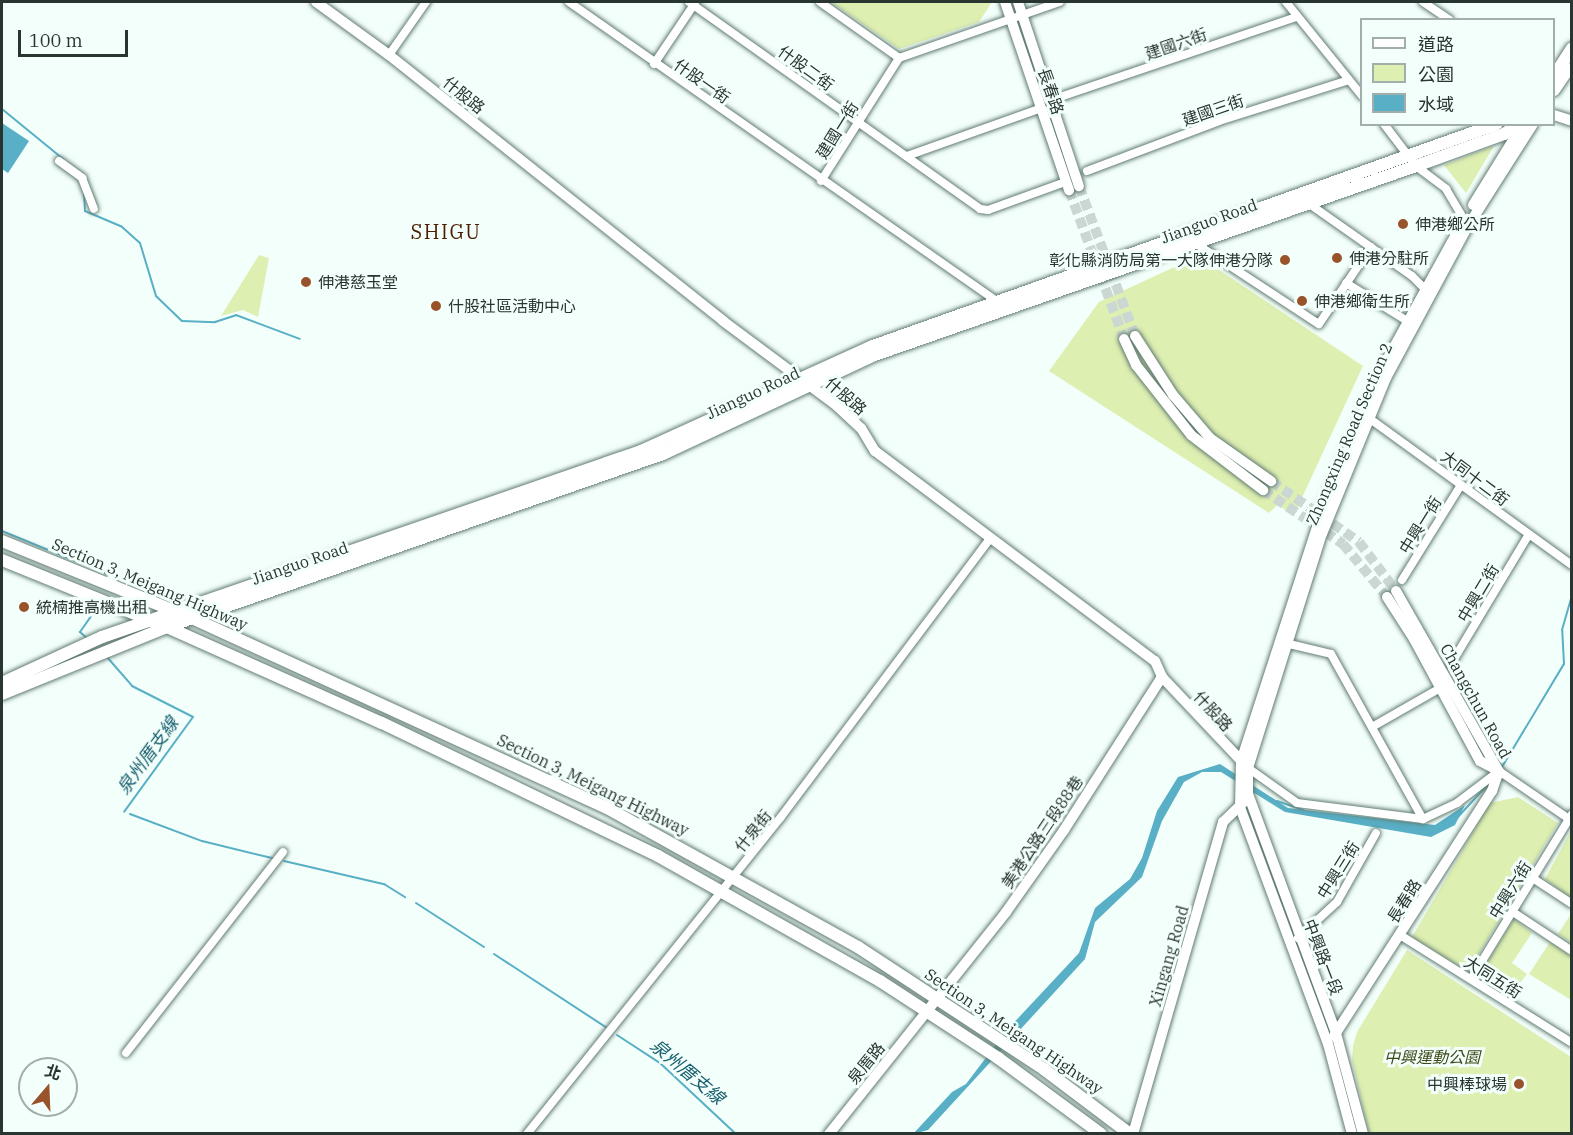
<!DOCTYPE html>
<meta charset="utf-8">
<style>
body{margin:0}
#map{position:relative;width:1573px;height:1135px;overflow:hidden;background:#f3fffa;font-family:"IBM Plex Serif","Noto Sans TC",serif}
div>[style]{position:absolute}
.green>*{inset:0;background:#deefb2}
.water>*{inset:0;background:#58afc6}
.stream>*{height:2px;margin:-1px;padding:0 1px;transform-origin:1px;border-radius:1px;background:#58afc6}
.secondary-tunnel>*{height:10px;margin-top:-5px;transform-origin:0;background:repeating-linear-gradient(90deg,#cbd7d2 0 10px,transparent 0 15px)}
.roads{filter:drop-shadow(0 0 2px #617c71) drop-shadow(0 0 2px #617c71)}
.street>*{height:8px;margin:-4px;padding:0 4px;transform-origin:4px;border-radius:4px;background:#fff}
.secondary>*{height:10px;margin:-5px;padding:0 5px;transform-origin:5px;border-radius:5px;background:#fff}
.primary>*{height:12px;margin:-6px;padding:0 6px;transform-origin:6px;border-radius:6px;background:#fff}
.dots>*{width:16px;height:16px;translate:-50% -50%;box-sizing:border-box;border:3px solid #f3fffa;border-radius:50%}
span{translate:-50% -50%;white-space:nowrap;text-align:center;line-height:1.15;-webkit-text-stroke:6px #f3fffa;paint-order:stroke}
.street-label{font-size:16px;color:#293530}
.poi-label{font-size:16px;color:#293530}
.left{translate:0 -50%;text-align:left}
.right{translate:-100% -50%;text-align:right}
.park-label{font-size:16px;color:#3e4919;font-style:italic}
.water-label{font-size:18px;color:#1a6071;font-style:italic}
.quarter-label{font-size:20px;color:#4c1d01;letter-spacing:1.5px}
.frame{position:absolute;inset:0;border:3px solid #293530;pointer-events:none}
.legend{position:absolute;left:1360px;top:18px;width:195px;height:108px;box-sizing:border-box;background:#f3fffa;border:2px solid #a2aea9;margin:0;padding:8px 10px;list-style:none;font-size:18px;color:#293530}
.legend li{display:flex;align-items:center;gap:12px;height:30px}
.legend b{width:30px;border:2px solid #a2aea9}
.north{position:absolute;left:18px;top:1057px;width:60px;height:60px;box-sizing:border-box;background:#f3fffa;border:2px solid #a2aea9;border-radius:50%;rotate:19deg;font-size:16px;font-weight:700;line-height:24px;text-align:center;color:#293530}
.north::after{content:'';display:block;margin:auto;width:21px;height:27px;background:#99532b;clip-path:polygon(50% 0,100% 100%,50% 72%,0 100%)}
.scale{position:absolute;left:18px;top:30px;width:110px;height:27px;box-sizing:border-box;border:3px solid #293530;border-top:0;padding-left:8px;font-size:18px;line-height:21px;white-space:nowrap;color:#293530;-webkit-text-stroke:4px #f3fffa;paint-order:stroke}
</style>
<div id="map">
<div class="green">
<div style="clip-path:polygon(831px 2px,992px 2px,979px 22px,899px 49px)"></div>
<div style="clip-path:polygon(1494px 146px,1466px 193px,1444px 165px)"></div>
<div style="clip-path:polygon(259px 255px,269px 258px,258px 317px,243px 310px,221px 316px)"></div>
<div style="clip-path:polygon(1198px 256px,1363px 366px,1294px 515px,1277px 505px,1269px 513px,1049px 371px,1099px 302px)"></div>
<div style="clip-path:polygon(1518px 797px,1558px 823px,1468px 972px,1412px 937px,1490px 803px)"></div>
<div style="clip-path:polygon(1571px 831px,1571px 898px,1545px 879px)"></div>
<div style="clip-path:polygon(1571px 914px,1571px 943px,1558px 934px)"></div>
<div style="clip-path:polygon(1514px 919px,1532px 933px,1512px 963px,1527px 974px,1508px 999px,1481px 982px,1481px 972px)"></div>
<div style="clip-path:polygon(1550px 942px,1571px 956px,1571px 1000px,1529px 974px)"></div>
<div style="clip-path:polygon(1407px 950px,1571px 1057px,1571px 1133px,1369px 1133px,1352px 1061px,1353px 1046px,1357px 1032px)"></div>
</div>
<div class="water">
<div style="clip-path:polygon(2px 123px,29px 141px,8px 173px,2px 169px)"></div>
<div style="clip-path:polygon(1220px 764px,1288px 808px,1435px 825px,1465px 805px,1455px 825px,1431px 837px,1285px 812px,1221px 772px,1202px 772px,1184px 782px,1162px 821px,1142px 877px,1095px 922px,1085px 959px,928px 1130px,913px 1134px,952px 1092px,966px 1084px,1007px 1030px,1079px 953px,1095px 908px,1130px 879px,1142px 858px,1157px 811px,1178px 777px)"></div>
</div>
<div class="stream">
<div style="left:2px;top:109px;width:79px;rotate:39.3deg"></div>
<div style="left:84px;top:192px;width:19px;rotate:87deg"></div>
<div style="left:85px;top:211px;width:39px;rotate:23deg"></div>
<div style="left:121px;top:226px;width:25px;rotate:42deg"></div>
<div style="left:140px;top:243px;width:55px;rotate:73.2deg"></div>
<div style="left:156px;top:296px;width:36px;rotate:44deg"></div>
<div style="left:182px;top:321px;width:33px;rotate:2deg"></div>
<div style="left:215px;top:322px;width:22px;rotate:-18deg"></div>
<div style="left:236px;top:315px;width:68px;rotate:20.6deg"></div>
<div style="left:2px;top:531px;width:121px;rotate:22.3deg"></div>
<div style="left:114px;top:577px;width:4px;rotate:124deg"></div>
<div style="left:88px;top:639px;width:11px;rotate:-139deg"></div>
<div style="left:80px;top:632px;width:24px;rotate:-55deg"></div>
<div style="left:107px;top:657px;width:38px;rotate:49deg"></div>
<div style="left:132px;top:686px;width:68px;rotate:26.9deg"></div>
<div style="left:193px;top:717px;width:117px;rotate:126deg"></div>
<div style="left:1502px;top:767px;width:120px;rotate:-59deg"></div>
<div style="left:1564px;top:664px;width:34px;rotate:-93deg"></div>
<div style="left:1562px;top:630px;width:37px;rotate:-74deg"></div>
<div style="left:1277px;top:801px;width:28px;rotate:19deg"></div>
<div style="left:130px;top:814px;width:77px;rotate:20.6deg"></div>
<div style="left:202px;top:841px;width:72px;rotate:13.7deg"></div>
<div style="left:1457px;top:818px;width:50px;rotate:-47.4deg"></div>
<div style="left:284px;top:861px;width:103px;rotate:13deg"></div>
<div style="left:384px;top:884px;width:25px;rotate:32deg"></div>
<div style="left:416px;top:903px;width:81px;rotate:32.9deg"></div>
<div style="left:494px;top:954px;width:135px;rotate:33.2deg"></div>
<div style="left:617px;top:1035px;width:51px;rotate:33.1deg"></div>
<div style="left:660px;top:1063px;width:104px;rotate:43.1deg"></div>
</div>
<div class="secondary-tunnel">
<div style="left:1079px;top:186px;width:160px;rotate:69.5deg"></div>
<div style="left:1069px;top:190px;width:159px;rotate:69.7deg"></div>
<div style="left:1271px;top:481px;width:107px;rotate:34.7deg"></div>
<div style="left:1359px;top:542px;width:61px;rotate:52.9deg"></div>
<div style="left:1263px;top:490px;width:97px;rotate:34deg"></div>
<div style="left:1343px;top:544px;width:69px;rotate:50.3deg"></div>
</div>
<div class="roads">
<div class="street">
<div style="left:569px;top:2px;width:523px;rotate:34.97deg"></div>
<div style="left:689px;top:2px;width:357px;rotate:35.4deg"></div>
<div style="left:980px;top:209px;width:8px;rotate:7deg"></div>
<div style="left:988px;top:210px;width:77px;rotate:-19.9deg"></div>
<div style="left:820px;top:2px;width:97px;rotate:35.3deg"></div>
<div style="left:1286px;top:2px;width:121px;rotate:51deg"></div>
<div style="left:1423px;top:2px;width:32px;rotate:34deg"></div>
<div style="left:389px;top:55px;width:65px;rotate:-55.1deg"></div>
<div style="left:654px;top:64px;width:73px;rotate:-56.1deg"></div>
<div style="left:1063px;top:96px;width:247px;rotate:-18.7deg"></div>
<div style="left:1384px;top:124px;width:53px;rotate:52.7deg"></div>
<div style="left:1416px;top:166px;width:38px;rotate:37deg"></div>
<div style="left:1446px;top:189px;width:43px;rotate:59.3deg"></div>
<div style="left:907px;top:156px;width:137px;rotate:-19.6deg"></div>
<div style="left:59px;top:161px;width:29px;rotate:36deg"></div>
<div style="left:82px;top:178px;width:33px;rotate:69deg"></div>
<div style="left:1087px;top:171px;width:141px;rotate:-20.7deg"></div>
<div style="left:1219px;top:121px;width:136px;rotate:-17.5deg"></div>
<div style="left:821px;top:181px;width:146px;rotate:-57.6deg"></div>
<div style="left:899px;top:58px;width:170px;rotate:-19.2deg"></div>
<div style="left:1308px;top:203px;width:127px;rotate:35.1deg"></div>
<div style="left:1412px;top:276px;width:24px;rotate:45deg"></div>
<div style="left:1195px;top:243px;width:148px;rotate:33.2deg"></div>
<div style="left:1319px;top:324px;width:93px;rotate:-56deg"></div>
<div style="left:1346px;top:283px;width:78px;rotate:31.8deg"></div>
<div style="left:1366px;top:416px;width:254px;rotate:35.9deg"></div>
<div style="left:1402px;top:580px;width:112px;rotate:-58.2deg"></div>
<div style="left:1285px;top:643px;width:47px;rotate:13.4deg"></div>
<div style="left:1331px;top:654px;width:189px;rotate:60.9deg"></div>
<div style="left:1451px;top:664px;width:149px;rotate:-59deg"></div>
<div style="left:1372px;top:727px;width:73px;rotate:-29.7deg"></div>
<div style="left:1248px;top:768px;width:60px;rotate:35.5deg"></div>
<div style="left:1297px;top:803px;width:127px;rotate:7.2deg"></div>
<div style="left:1423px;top:819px;width:38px;rotate:-25deg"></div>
<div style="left:1457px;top:803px;width:53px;rotate:-37.3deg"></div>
<div style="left:1499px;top:771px;width:88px;rotate:34.4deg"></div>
<div style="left:1534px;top:879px;width:45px;rotate:33.3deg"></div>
<div style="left:1513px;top:912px;width:71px;rotate:33.5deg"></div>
<div style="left:1400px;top:935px;width:203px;rotate:32.1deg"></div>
<div style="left:1298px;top:938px;width:53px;rotate:-42.7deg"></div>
<div style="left:1337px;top:902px;width:79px;rotate:-60.5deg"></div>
<div style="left:1471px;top:979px;width:193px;rotate:-58.5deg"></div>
<div style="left:126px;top:1053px;width:255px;rotate:-52deg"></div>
<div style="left:527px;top:1134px;width:406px;rotate:-51.3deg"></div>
<div style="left:781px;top:817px;width:348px;rotate:-53.1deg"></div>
</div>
<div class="secondary">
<div style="left:316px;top:2px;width:90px;rotate:36deg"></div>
<div style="left:389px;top:55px;width:427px;rotate:38.5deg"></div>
<div style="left:723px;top:321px;width:142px;rotate:36.7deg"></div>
<div style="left:837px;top:406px;width:33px;rotate:43deg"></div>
<div style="left:861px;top:428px;width:27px;rotate:59deg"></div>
<div style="left:875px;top:451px;width:350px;rotate:36.9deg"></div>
<div style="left:1155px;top:661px;width:17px;rotate:66deg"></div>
<div style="left:1162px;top:677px;width:125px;rotate:46.6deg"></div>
<div style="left:1005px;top:2px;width:199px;rotate:71.2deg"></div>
<div style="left:1018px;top:2px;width:194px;rotate:71.7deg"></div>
<div style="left:1554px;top:115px;width:19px;rotate:18deg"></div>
<div style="left:1473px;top:205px;width:95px;rotate:-58.3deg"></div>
<div style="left:1135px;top:336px;width:70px;rotate:57.2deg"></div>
<div style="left:1173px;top:395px;width:57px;rotate:49.3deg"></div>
<div style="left:1210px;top:438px;width:75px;rotate:35.2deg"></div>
<div style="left:1124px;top:339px;width:29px;rotate:65deg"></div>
<div style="left:1136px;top:365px;width:89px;rotate:51.8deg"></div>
<div style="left:1191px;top:435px;width:91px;rotate:37.4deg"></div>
<div style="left:1396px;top:591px;width:204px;rotate:60.3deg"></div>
<div style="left:1387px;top:597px;width:50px;rotate:57.3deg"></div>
<div style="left:1414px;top:639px;width:139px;rotate:61.6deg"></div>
<div style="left:1480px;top:761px;width:21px;rotate:28deg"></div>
<div style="left:1334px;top:1036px;width:292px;rotate:-57.2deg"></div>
<div style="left:1492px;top:791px;width:21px;rotate:-71deg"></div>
<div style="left:829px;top:1134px;width:284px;rotate:-51.4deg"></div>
<div style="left:1006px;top:912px;width:100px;rotate:-54.7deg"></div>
<div style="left:1064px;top:830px;width:182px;rotate:-57.4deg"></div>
<div style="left:1133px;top:1134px;width:325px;rotate:-73.9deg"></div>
<div style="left:1223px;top:822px;width:28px;rotate:-44deg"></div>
<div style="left:1352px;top:1134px;width:93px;rotate:-104.9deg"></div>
<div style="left:1328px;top:1044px;width:252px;rotate:-110.4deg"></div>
<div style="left:1240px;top:808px;width:47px;rotate:-88.8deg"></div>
<div style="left:1241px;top:761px;width:272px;rotate:-72deg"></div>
<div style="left:1325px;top:502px;width:157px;rotate:-66.4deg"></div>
<div style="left:1388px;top:358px;width:147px;rotate:-61.2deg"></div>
<div style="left:1363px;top:1134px;width:105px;rotate:-105deg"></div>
<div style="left:1336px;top:1033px;width:255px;rotate:-110.2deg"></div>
<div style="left:1248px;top:794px;width:26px;rotate:-90deg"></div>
<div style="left:1248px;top:768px;width:245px;rotate:-72.5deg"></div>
<div style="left:1322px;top:534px;width:169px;rotate:-67.7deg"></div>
<div style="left:1386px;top:378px;width:173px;rotate:-61.7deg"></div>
<div style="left:1468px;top:226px;width:121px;rotate:-57.5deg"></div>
</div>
<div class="primary">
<div style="left:1554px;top:76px;width:33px;rotate:-57deg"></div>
<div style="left:1554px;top:90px;width:25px;rotate:-56deg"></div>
<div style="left:2px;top:541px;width:205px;rotate:22.1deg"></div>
<div style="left:192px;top:618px;width:456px;rotate:24.6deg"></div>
<div style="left:607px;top:808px;width:287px;rotate:29deg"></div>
<div style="left:858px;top:947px;width:224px;rotate:33.3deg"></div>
<div style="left:1045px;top:1070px;width:106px;rotate:37deg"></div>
<div style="left:2px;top:560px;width:178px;rotate:22.1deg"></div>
<div style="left:167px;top:627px;width:235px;rotate:24.1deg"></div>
<div style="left:382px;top:723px;width:306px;rotate:25.7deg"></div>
<div style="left:658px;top:856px;width:255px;rotate:29.4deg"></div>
<div style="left:880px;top:981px;width:141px;rotate:33.1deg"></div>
<div style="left:998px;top:1058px;width:128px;rotate:36.4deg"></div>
<div style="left:2px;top:683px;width:110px;rotate:-24.7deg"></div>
<div style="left:102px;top:637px;width:570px;rotate:-19.04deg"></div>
<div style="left:641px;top:451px;width:252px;rotate:-24.4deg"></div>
<div style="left:870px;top:347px;width:665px;rotate:-19.58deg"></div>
<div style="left:2px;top:694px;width:178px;rotate:-22.1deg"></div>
<div style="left:167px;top:627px;width:525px;rotate:-19.23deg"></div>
<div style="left:663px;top:454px;width:231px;rotate:-25.1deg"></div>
<div style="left:872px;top:356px;width:576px;rotate:-19.25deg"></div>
<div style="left:1416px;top:166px;width:94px;rotate:-20deg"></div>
<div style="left:1504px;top:134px;width:18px;rotate:-34deg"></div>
</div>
</div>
<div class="dots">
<div style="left:1403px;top:224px;background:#99532b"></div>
<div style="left:1337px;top:258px;background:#99532b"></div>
<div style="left:1285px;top:260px;background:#99532b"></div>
<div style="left:306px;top:282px;background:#99532b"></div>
<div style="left:1302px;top:301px;background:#99532b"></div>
<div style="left:436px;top:306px;background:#99532b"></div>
<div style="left:24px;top:607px;background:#99532b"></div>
<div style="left:1519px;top:1084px;background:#99532b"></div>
</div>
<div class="street-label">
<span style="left:1176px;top:44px;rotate:-19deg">建國六街</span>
<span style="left:806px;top:68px;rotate:36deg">什股二街</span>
<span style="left:702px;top:81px;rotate:35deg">什股一街</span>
<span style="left:1051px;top:91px;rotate:71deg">長春路</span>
<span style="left:464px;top:95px;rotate:39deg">什股路</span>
<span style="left:1213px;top:110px;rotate:-19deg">建國三街</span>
<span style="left:837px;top:130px;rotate:-58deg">建國一街</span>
<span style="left:1209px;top:221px;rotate:-20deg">Jianguo Road</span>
<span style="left:753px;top:393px;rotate:-25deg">Jianguo Road</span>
<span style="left:846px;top:396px;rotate:41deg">什股路</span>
<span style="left:1349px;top:434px;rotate:-67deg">Zhongxing Road Section 2</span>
<span style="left:1475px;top:478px;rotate:37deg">大同十二街</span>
<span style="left:1420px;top:525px;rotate:-58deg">中興一街</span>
<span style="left:300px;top:563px;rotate:-19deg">Jianguo Road</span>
<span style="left:150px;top:584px;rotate:23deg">Section 3, Meigang Highway</span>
<span style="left:1478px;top:593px;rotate:-59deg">中興二街</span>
<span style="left:1476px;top:701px;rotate:61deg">Changchun Road</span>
<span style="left:1213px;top:711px;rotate:47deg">什股路</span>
<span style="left:593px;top:785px;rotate:26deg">Section 3, Meigang Highway</span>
<span style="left:753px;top:831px;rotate:-51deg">什泉街</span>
<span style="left:1042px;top:832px;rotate:-56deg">美港公路三段88巷</span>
<span style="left:1338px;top:870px;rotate:-58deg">中興三街</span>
<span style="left:1510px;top:890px;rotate:-58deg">中興六街</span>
<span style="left:1404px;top:901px;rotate:-58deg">長春路</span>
<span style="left:1169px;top:956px;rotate:-74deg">Xingang Road</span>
<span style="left:1323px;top:957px;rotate:69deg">中興路一段</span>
<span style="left:1493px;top:977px;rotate:32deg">大同五街</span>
<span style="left:1014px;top:1031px;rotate:34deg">Section 3, Meigang Highway</span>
<span style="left:866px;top:1063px;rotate:-51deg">泉厝路</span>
</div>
<div class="poi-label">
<span class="left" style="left:1415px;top:224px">伸港鄉公所</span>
<span class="left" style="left:1349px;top:258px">伸港分駐所</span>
<span class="right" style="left:1273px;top:260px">彰化縣消防局第一大隊伸港分隊</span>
<span class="left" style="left:318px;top:282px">伸港慈玉堂</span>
<span class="left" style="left:1314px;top:301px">伸港鄉衛生所</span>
<span class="left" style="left:448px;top:306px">什股社區活動中心</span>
<span class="left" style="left:36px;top:607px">統楠推高機出租</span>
<span class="right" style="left:1507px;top:1084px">中興棒球場</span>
</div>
<div class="park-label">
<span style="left:1432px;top:1057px">中興運動公園</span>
</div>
<div class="water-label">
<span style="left:148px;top:756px;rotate:-54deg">泉州厝支線</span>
<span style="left:687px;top:1072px;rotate:40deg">泉州厝支線</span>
</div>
<div class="quarter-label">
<span style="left:446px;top:231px">SHIGU</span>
</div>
<div class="frame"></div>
<ul class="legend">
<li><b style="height:8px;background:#fff"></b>道路</li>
<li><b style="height:16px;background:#deefb2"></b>公園</li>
<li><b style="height:16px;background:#58afc6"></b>水域</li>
</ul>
<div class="north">北</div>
<div class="scale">100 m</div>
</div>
